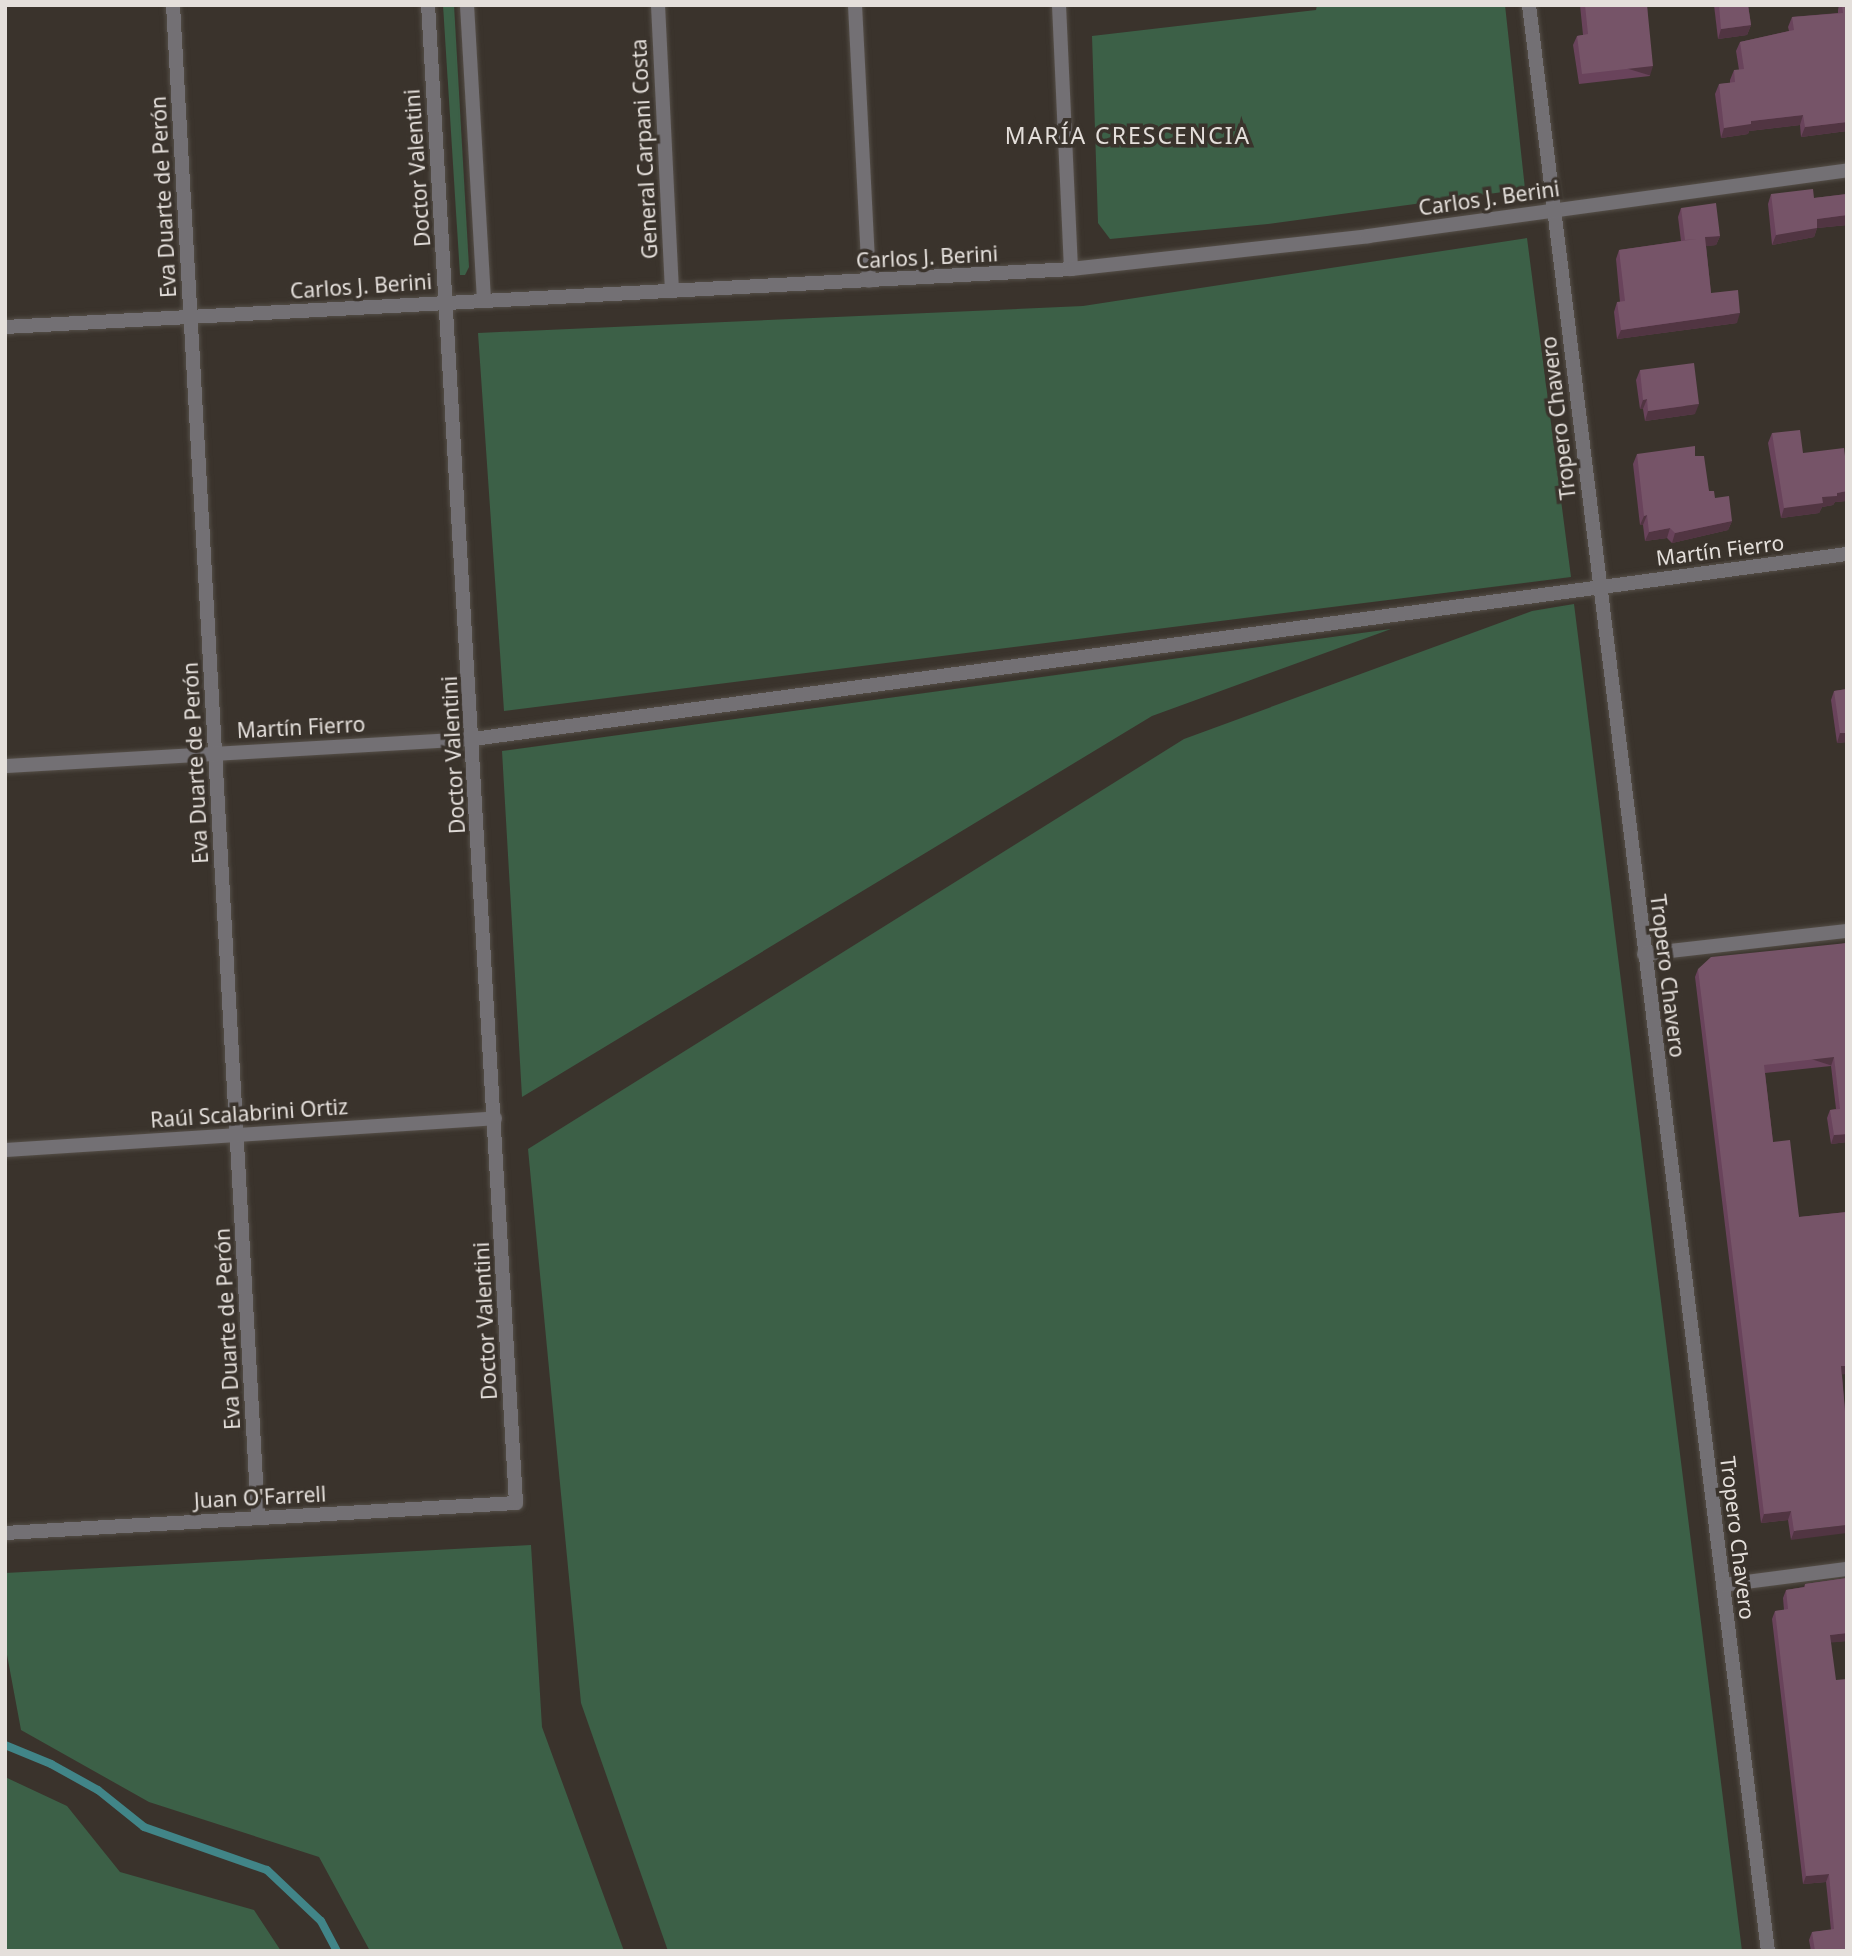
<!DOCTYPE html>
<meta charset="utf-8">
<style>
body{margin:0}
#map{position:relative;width:1852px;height:1956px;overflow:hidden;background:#3a332c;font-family:"Noto Sans",sans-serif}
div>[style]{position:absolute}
.green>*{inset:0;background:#3c6047}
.stream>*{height:8px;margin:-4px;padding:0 4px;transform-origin:4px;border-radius:4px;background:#418588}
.roads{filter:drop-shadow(0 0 2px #554f48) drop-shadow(0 0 2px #554f48)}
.minor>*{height:14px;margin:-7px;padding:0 7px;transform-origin:7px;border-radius:7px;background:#737074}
.wall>*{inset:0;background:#69435b}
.shaded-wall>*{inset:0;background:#513542;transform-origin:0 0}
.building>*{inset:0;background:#765468}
span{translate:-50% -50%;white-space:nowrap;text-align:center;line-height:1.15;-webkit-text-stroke:7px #3a332c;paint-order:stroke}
.street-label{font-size:21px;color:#e4dfdb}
.neighbourhood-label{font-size:23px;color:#e4dfdb;letter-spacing:2px}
.frame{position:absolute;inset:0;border:7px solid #e4dfdb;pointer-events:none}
</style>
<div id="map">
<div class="green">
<div style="clip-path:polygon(443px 5px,454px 5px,469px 267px,465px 275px,460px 275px)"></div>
<div style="clip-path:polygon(1317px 5px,1505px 5px,1525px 189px,1268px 224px,1110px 239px,1098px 223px,1092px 36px,1316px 10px)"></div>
<div style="clip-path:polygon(1527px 238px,1571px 577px,504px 711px,478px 333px,1083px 306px)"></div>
<div style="clip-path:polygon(1574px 604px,1742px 1951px,668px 1951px,581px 1703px,528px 1149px,1184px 739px,1532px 611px)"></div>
<div style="clip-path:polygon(1391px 629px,1152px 716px,522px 1097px,502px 751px)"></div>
<div style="clip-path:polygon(531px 1545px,542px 1727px,624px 1951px,370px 1951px,319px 1857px,149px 1802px,21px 1730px,5px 1644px,5px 1573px)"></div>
<div style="clip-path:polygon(5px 1777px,67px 1806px,120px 1872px,254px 1910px,281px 1951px,5px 1951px)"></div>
</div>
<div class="stream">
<div style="left:5px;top:1745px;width:50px;rotate:22.4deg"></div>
<div style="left:51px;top:1764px;width:54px;rotate:29deg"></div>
<div style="left:98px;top:1790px;width:59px;rotate:38.8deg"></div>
<div style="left:144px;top:1827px;width:130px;rotate:19.3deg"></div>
<div style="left:267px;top:1870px;width:74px;rotate:43.4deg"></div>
<div style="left:321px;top:1921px;width:34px;rotate:62deg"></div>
</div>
<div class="roads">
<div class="minor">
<div style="left:173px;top:5px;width:1515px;rotate:86.78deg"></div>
<div style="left:467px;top:5px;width:295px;rotate:86.7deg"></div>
<div style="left:658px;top:5px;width:286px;rotate:87.2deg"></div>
<div style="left:855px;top:5px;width:276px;rotate:87.1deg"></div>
<div style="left:1059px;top:5px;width:264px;rotate:87.4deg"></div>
<div style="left:1529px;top:5px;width:1961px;rotate:83deg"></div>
<div style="left:5px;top:327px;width:1068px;rotate:-3.11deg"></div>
<div style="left:1071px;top:269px;width:299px;rotate:-6.3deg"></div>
<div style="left:1368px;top:236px;width:484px;rotate:-7.8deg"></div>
<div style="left:5px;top:766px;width:469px;rotate:-3.3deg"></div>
<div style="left:473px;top:739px;width:1386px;rotate:-7.67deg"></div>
<div style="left:1644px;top:954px;width:204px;rotate:-6.5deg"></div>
<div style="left:5px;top:1150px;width:491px;rotate:-3.7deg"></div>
<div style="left:5px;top:1533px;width:512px;rotate:-3.36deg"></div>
<div style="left:516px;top:1503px;width:1501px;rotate:-93.36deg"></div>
<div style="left:1723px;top:1585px;width:125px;rotate:-7.4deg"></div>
</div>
</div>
<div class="wall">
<div style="clip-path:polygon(1580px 5px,1647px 5px,1650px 76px,1579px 84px,1573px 45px,1577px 36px,1583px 35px)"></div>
<div style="clip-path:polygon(1714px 5px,1748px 5px,1751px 25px,1747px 35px,1718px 39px)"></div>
<div style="clip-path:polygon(1839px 5px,1847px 5px,1847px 131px,1801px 137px,1800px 125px,1749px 131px,1748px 134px,1721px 138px,1715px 94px,1719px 84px,1730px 83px,1730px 80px,1734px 70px,1739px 70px,1736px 51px,1740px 42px,1789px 31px,1788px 27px,1792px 17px,1838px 13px,1838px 10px)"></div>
<div style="clip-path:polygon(1771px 194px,1814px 198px,1847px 194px,1847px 225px,1817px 228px,1814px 237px,1772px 245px,1768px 204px)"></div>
<div style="clip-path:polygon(1681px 208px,1720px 236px,1716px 245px,1706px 246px,1711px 293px,1737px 323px,1617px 339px,1614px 312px,1617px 302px,1620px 302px,1616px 259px,1619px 250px,1681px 241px,1678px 217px)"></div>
<div style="clip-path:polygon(1640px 370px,1695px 414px,1645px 421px,1643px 409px,1640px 409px,1636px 380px)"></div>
<div style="clip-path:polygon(1772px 433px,1803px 453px,1847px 472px,1847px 498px,1846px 501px,1835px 502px,1833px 505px,1822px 507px,1819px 513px,1781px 518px,1768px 443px)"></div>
<div style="clip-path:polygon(1637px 454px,1695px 456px,1709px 491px,1715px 498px,1732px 521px,1728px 530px,1672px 543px,1667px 538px,1645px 541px,1643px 525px,1640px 525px,1633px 464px)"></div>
<div style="clip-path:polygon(1847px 689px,1847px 742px,1837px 743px,1831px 700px,1834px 691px)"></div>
<div style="clip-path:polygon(1847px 943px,1847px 1142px,1831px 1144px,1827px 1118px,1830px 1110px,1836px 1109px,1831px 1066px,1765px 1073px,1773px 1142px,1799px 1217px,1847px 1212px,1847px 1374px,1842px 1374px,1847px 1435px,1791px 1540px,1788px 1520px,1761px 1523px,1695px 977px,1698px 969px)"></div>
<div style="clip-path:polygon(1847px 1578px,1847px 1641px,1831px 1642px,1847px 1951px,1811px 1951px,1809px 1940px,1812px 1932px,1831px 1930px,1826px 1882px,1803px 1884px,1772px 1619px,1775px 1611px,1784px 1610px,1783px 1598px,1786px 1590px,1804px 1587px,1805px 1584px)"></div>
</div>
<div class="shaded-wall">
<div style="clip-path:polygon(1751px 25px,1747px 35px,1718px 39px,1721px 29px)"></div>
<div style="left:1653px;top:66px;width:10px;height:71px;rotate:107deg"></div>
<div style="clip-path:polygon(1803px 115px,1800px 125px,1749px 131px,1748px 134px,1721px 138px,1724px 128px,1751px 121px)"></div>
<div style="clip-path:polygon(1847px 122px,1847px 131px,1801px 137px,1805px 127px)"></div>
<div style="clip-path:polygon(1847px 215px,1847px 225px,1817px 228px,1814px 237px,1772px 245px,1776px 235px,1817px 219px)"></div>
<div style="clip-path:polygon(1720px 236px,1716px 245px,1701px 247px,1705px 237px)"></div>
<div style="clip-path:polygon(1740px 313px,1737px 323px,1617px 339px,1621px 330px)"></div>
<div style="clip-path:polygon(1647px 399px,1643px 409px,1640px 409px,1643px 400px)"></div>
<div style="clip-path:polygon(1699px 404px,1695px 414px,1645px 421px,1648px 411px)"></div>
<div style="clip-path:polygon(1847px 491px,1846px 501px,1835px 502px,1833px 505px,1822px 507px,1819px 513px,1781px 518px,1784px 508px,1837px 493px)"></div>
<div style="clip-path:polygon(1647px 515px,1643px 525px,1640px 525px,1644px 516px)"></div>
<div style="clip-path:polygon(1732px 521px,1728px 530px,1672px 543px,1675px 533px)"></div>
<div style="clip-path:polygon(1670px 528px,1667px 538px,1645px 541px,1649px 532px)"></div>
<div style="clip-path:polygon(1840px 733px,1847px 733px,1847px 742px,1837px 743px)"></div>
<div style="left:1834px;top:1057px;width:9px;height:70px;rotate:108deg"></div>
<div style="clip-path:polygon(1847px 1134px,1847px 1142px,1831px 1144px,1834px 1135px)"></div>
<div style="clip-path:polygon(1841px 1366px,1847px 1366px,1847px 1374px,1838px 1375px)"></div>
<div style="clip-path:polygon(1791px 1511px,1788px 1520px,1761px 1523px,1764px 1514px)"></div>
<div style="clip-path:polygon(1847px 1525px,1847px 1533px,1791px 1540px,1794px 1531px)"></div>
<div style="clip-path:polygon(1847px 1633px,1847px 1641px,1827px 1643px,1830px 1635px)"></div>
<div style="clip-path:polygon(1829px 1874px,1826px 1882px,1803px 1884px,1806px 1876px)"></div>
</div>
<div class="building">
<div style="clip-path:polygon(1585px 5px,1647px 5px,1653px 66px,1582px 74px,1577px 36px,1588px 34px)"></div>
<div style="clip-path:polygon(1719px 5px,1748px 5px,1751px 25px,1721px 29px)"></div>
<div style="clip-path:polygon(1842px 5px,1847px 5px,1847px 122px,1805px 127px,1803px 115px,1751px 121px,1751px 124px,1724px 128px,1719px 84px,1735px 82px,1734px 70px,1744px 69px,1740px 42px,1794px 30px,1792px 17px,1843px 13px)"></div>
<div style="clip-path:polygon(1813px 189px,1814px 198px,1847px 194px,1847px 215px,1817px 219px,1817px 228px,1776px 235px,1771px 194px)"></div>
<div style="clip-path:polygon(1716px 203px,1720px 236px,1705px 237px,1711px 293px,1738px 290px,1740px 313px,1621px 330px,1617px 302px,1625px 301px,1619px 250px,1696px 239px,1685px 240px,1681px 208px)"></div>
<div style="clip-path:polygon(1694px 363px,1699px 404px,1648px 411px,1647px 399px,1643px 400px,1640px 370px)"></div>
<div style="clip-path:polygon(1800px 430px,1803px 453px,1844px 448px,1847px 472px,1847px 491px,1837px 493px,1837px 496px,1822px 497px,1823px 503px,1784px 508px,1772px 433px)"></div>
<div style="clip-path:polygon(1695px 446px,1695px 456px,1704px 456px,1709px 491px,1714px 491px,1715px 498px,1729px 496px,1732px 521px,1675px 533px,1670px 528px,1649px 532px,1647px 515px,1644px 516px,1637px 454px)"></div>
<div style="clip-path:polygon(1847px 689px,1847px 733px,1840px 733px,1834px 691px)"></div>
<div style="clip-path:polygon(1847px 943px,1847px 1134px,1834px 1135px,1830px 1110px,1840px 1109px,1834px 1057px,1764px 1065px,1773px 1142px,1790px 1140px,1799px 1217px,1847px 1212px,1847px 1366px,1841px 1366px,1847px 1435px,1847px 1525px,1794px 1531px,1791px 1511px,1764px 1514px,1698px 969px,1711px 957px)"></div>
<div style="clip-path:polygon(1847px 1578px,1847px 1633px,1830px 1635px,1836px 1680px,1847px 1679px,1847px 1951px,1815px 1951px,1812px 1932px,1834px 1929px,1829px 1874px,1806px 1876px,1775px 1611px,1788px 1609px,1786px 1590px,1805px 1587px,1805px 1584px)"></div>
</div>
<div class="street-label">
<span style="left:644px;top:149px;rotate:-93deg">General Carpani Costa</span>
<span style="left:417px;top:168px;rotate:-94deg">Doctor Valentini</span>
<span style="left:163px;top:197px;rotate:-93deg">Eva Duarte de Perón</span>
<span style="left:1489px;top:198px;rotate:-8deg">Carlos J. Berini</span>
<span style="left:927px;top:257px;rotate:-3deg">Carlos J. Berini</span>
<span style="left:361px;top:286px;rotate:-4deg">Carlos J. Berini</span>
<span style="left:1558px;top:418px;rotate:-97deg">Tropero Chavero</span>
<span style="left:1720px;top:550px;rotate:-7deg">Martín Fierro</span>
<span style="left:301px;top:727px;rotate:-3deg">Martín Fierro</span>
<span style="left:453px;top:755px;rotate:-93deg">Doctor Valentini</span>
<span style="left:195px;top:763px;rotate:-93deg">Eva Duarte de Perón</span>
<span style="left:1668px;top:976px;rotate:83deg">Tropero Chavero</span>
<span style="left:249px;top:1113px;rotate:-4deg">Raúl Scalabrini Ortiz</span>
<span style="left:485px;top:1321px;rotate:-93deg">Doctor Valentini</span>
<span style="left:227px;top:1329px;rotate:-93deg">Eva Duarte de Perón</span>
<span style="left:260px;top:1497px;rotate:-3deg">Juan O'Farrell</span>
<span style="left:1738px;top:1538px;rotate:83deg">Tropero Chavero</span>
</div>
<div class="neighbourhood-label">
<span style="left:1128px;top:135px">MARÍA CRESCENCIA</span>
</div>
<div class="frame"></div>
</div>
